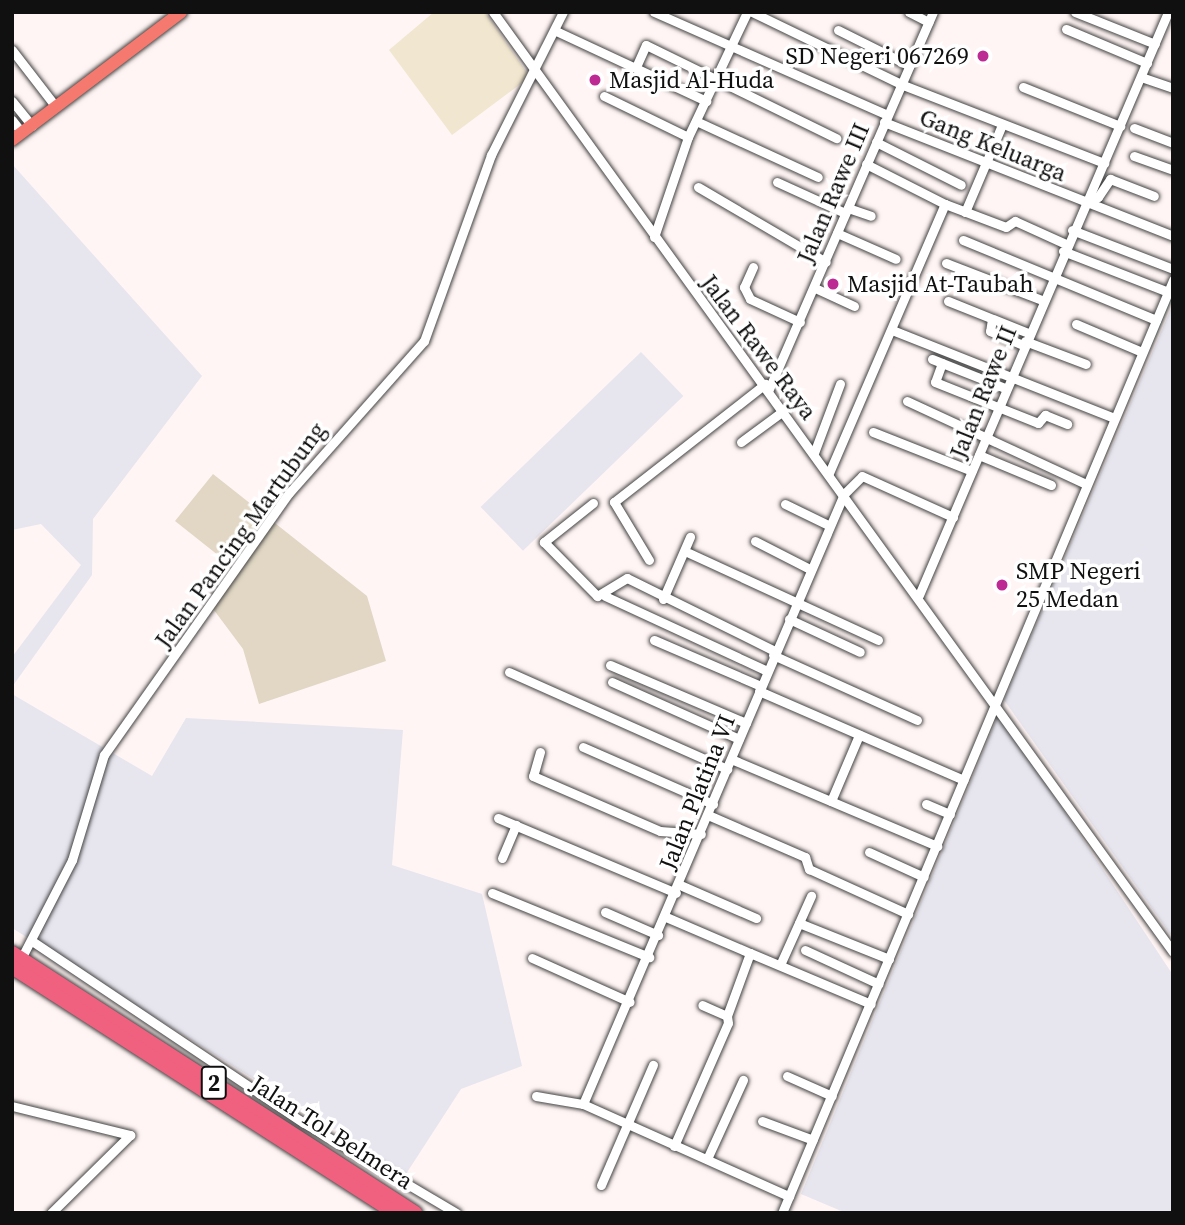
<!DOCTYPE html>
<style>
body{margin:0}
#map{position:relative;width:1185px;height:1225px;overflow:hidden;background:#fff5f4;font-family:"Source Serif 4",serif}
div>[style]{position:absolute}
.industrial>*{inset:0;background:#e7e5ee;transform-origin:0 0}
.cemetery>*{inset:0;background:#e1d7c4}
.pitch>*{inset:0;background:#f1e6cf}
.stream>*{height:2px;margin:-1px;padding:0 1px;transform-origin:1px;border-radius:1px;background:#b9f5e3}
.roads{filter:drop-shadow(0 0 2px #434343) drop-shadow(0 0 2px #434343)}
.minor>*{height:9px;margin:-4.5px;padding:0 4.5px;transform-origin:4.5px;border-radius:4.5px;background:#fff}
.major>*{height:12px;margin:-6px;padding:0 6px;transform-origin:6px;border-radius:6px;background:#f5796e}
.highway>*{height:14px;margin:-7px;padding:0 7px;transform-origin:7px;border-radius:7px;background:#f0607f}
.dots>*{width:19px;height:19px;translate:-50% -50%;box-sizing:border-box;border:4px solid #fff;border-radius:50%}
span{translate:-50% -50%;white-space:nowrap;text-align:center;line-height:1.15;-webkit-text-stroke:7px #fff;paint-order:stroke}
.shield-label span{padding:2px 5px;background:#fff;border:2px solid;border-radius:5px;-webkit-text-stroke-width:0}
.shield-label{font-size:23px;color:#101010;font-weight:700}
.poi-label{font-size:24px;color:#101010}
.right{translate:-100% -50%;text-align:right}
.left{translate:0 -50%;text-align:left}
.street-label{font-size:24px;color:#101010}
.frame{position:absolute;inset:0;border:14px solid #101010;pointer-events:none}
</style>
<div id="map">
<div class="industrial">
<div style="clip-path:polygon(12px 164px,202px 376px,93px 519px,92px 575px,12px 687px,12px 657px,81px 565px,41px 524px,12px 530px)"></div>
<div style="clip-path:polygon(1173px 304px,1173px 938px,1004px 700px)"></div>
<div style="left:641px;top:352px;width:61px;height:223px;rotate:46deg"></div>
<div style="clip-path:polygon(12px 694px,152px 776px,186px 718px,403px 730px,392px 865px,482px 894px,522px 1066px,461px 1089px,406px 1174px,12px 928px)"></div>
<div style="clip-path:polygon(999px 713px,1173px 975px,1173px 1213px,846px 1213px,801px 1194px)"></div>
</div>
<div class="cemetery">
<div style="clip-path:polygon(213px 474px,367px 596px,386px 661px,259px 704px,243px 649px,208px 602px,233px 567px,175px 521px)"></div>
</div>
<div class="pitch">
<div style="clip-path:polygon(434px 12px,485px 12px,530px 77px,452px 135px,389px 50px)"></div>
</div>
<div class="stream">
<div style="left:1150px;top:347px;width:59px;rotate:-66.9deg"></div>
</div>
<div class="roads">
<div class="minor">
<div style="left:493px;top:12px;width:1160px;rotate:54.12deg"></div>
<div style="left:654px;top:12px;width:255px;rotate:23.8deg"></div>
<div style="left:752px;top:12px;width:168px;rotate:25.8deg"></div>
<div style="left:903px;top:85px;width:216px;rotate:21.2deg"></div>
<div style="left:909px;top:12px;width:22px;rotate:27deg"></div>
<div style="left:1075px;top:12px;width:86px;rotate:21.8deg"></div>
<div style="left:1066px;top:29px;width:88px;rotate:22.8deg"></div>
<div style="left:838px;top:30px;width:80px;rotate:26.6deg"></div>
<div style="left:556px;top:31px;width:166px;rotate:25deg"></div>
<div style="left:12px;top:50px;width:72px;rotate:52.3deg"></div>
<div style="left:636px;top:67px;width:24px;rotate:-66deg"></div>
<div style="left:646px;top:45px;width:212px;rotate:26.1deg"></div>
<div style="left:1141px;top:77px;width:34px;rotate:19deg"></div>
<div style="left:1023px;top:87px;width:105px;rotate:21.9deg"></div>
<div style="left:604px;top:96px;width:93px;rotate:26deg"></div>
<div style="left:12px;top:101px;width:32px;rotate:51deg"></div>
<div style="left:12px;top:120px;width:16px;rotate:52deg"></div>
<div style="left:696px;top:121px;width:134px;rotate:24.7deg"></div>
<div style="left:884px;top:122px;width:311px;rotate:21.5deg"></div>
<div style="left:1134px;top:128px;width:42px;rotate:21deg"></div>
<div style="left:876px;top:142px;width:95px;rotate:26.8deg"></div>
<div style="left:1134px;top:156px;width:41px;rotate:19.7deg"></div>
<div style="left:866px;top:164px;width:89px;rotate:26.9deg"></div>
<div style="left:945px;top:204px;width:65px;rotate:20.7deg"></div>
<div style="left:1006px;top:227px;width:11px;rotate:-34deg"></div>
<div style="left:1015px;top:221px;width:56px;rotate:24.3deg"></div>
<div style="left:777px;top:182px;width:75px;rotate:24.5deg"></div>
<div style="left:698px;top:187px;width:148px;rotate:30.4deg"></div>
<div style="left:1090px;top:196px;width:8px;rotate:7deg"></div>
<div style="left:1098px;top:197px;width:22px;rotate:-56deg"></div>
<div style="left:1110px;top:179px;width:47px;rotate:21.1deg"></div>
<div style="left:848px;top:208px;width:24px;rotate:19deg"></div>
<div style="left:965px;top:212px;width:95px;rotate:-67deg"></div>
<div style="left:1072px;top:230px;width:108px;rotate:21.1deg"></div>
<div style="left:837px;top:233px;width:64px;rotate:23.8deg"></div>
<div style="left:654px;top:237px;width:106px;rotate:-71.2deg"></div>
<div style="left:688px;top:137px;width:138px;rotate:-64.7deg"></div>
<div style="left:963px;top:240px;width:209px;rotate:22.5deg"></div>
<div style="left:1063px;top:251px;width:113px;rotate:21.3deg"></div>
<div style="left:946px;top:263px;width:103px;rotate:21.1deg"></div>
<div style="left:753px;top:267px;width:22px;rotate:114deg"></div>
<div style="left:744px;top:287px;width:13px;rotate:63deg"></div>
<div style="left:750px;top:299px;width:55px;rotate:24.7deg"></div>
<div style="left:815px;top:288px;width:43px;rotate:24.8deg"></div>
<div style="left:948px;top:301px;width:86px;rotate:21.8deg"></div>
<div style="left:992px;top:319px;width:12px;rotate:99deg"></div>
<div style="left:990px;top:331px;width:36px;rotate:23deg"></div>
<div style="left:1076px;top:324px;width:72px;rotate:23deg"></div>
<div style="left:892px;top:330px;width:239px;rotate:21.6deg"></div>
<div style="left:1025px;top:341px;width:65px;rotate:20.7deg"></div>
<div style="left:932px;top:359px;width:79px;rotate:21.7deg"></div>
<div style="left:942px;top:363px;width:20px;rotate:110deg"></div>
<div style="left:935px;top:382px;width:111px;rotate:21.7deg"></div>
<div style="left:1038px;top:423px;width:11px;rotate:-49deg"></div>
<div style="left:1045px;top:415px;width:24px;rotate:22deg"></div>
<div style="left:769px;top:389px;width:411px;rotate:-66.5deg"></div>
<div style="left:907px;top:401px;width:197px;rotate:24.9deg"></div>
<div style="left:873px;top:432px;width:106px;rotate:21.5deg"></div>
<div style="left:741px;top:442px;width:52px;rotate:-36.4deg"></div>
<div style="left:814px;top:453px;width:74px;rotate:-69.4deg"></div>
<div style="left:979px;top:455px;width:78px;rotate:22.6deg"></div>
<div style="left:829px;top:473px;width:293px;rotate:-66.7deg"></div>
<div style="left:593px;top:503px;width:63px;rotate:141.5deg"></div>
<div style="left:544px;top:542px;width:76px;rotate:45.5deg"></div>
<div style="left:597px;top:596px;width:35px;rotate:-31deg"></div>
<div style="left:627px;top:578px;width:165px;rotate:26.3deg"></div>
<div style="left:785px;top:504px;width:48px;rotate:26deg"></div>
<div style="left:755px;top:541px;width:62px;rotate:27deg"></div>
<div style="left:689px;top:553px;width:208px;rotate:24.7deg"></div>
<div style="left:649px;top:560px;width:68px;rotate:-121.1deg"></div>
<div style="left:614px;top:502px;width:192px;rotate:-38deg"></div>
<div style="left:919px;top:595px;width:634px;rotate:-66.87deg"></div>
<div style="left:605px;top:596px;width:179px;rotate:24.8deg"></div>
<div style="left:663px;top:599px;width:68px;rotate:-66.5deg"></div>
<div style="left:789px;top:619px;width:78px;rotate:24.9deg"></div>
<div style="left:654px;top:640px;width:116px;rotate:23.3deg"></div>
<div style="left:773px;top:655px;width:158px;rotate:24.3deg"></div>
<div style="left:610px;top:665px;width:148px;rotate:23.1deg"></div>
<div style="left:509px;top:672px;width:239px;rotate:24deg"></div>
<div style="left:612px;top:682px;width:139px;rotate:24.2deg"></div>
<div style="left:759px;top:691px;width:223px;rotate:23.5deg"></div>
<div style="left:583px;top:747px;width:142px;rotate:23.7deg"></div>
<div style="left:540px;top:752px;width:25px;rotate:106deg"></div>
<div style="left:533px;top:776px;width:138px;rotate:23.4deg"></div>
<div style="left:660px;top:831px;width:41px;rotate:4.2deg"></div>
<div style="left:731px;top:759px;width:224px;rotate:22.9deg"></div>
<div style="left:831px;top:801px;width:72px;rotate:-67deg"></div>
<div style="left:926px;top:804px;width:26px;rotate:23deg"></div>
<div style="left:708px;top:815px;width:106px;rotate:23.4deg"></div>
<div style="left:805px;top:857px;width:13px;rotate:72deg"></div>
<div style="left:809px;top:869px;width:109px;rotate:24.4deg"></div>
<div style="left:498px;top:818px;width:193px;rotate:22.8deg"></div>
<div style="left:869px;top:852px;width:60px;rotate:24.4deg"></div>
<div style="left:502px;top:858px;width:36px;rotate:-67deg"></div>
<div style="left:680px;top:885px;width:83px;rotate:23.5deg"></div>
<div style="left:492px;top:893px;width:170px;rotate:22.2deg"></div>
<div style="left:605px;top:912px;width:58px;rotate:23.5deg"></div>
<div style="left:666px;top:917px;width:91px;rotate:23.2deg"></div>
<div style="left:750px;top:953px;width:67px;rotate:110.1deg"></div>
<div style="left:799px;top:923px;width:97px;rotate:21.8deg"></div>
<div style="left:32px;top:941px;width:327px;rotate:33.8deg"></div>
<div style="left:304px;top:1123px;width:177px;rotate:30.6deg"></div>
<div style="left:805px;top:950px;width:81px;rotate:24.7deg"></div>
<div style="left:24px;top:953px;width:105px;rotate:-62.7deg"></div>
<div style="left:72px;top:860px;width:110px;rotate:-73.1deg"></div>
<div style="left:104px;top:755px;width:321px;rotate:-54.8deg"></div>
<div style="left:289px;top:493px;width:203px;rotate:-48.4deg"></div>
<div style="left:424px;top:341px;width:198px;rotate:-70.2deg"></div>
<div style="left:491px;top:155px;width:160px;rotate:-63.3deg"></div>
<div style="left:750px;top:953px;width:131px;rotate:22.9deg"></div>
<div style="left:532px;top:958px;width:107px;rotate:24.2deg"></div>
<div style="left:780px;top:965px;width:76px;rotate:-65.8deg"></div>
<div style="left:787px;top:1076px;width:49px;rotate:24deg"></div>
<div style="left:536px;top:1096px;width:48px;rotate:9.7deg"></div>
<div style="left:583px;top:1104px;width:226px;rotate:24.1deg"></div>
<div style="left:583px;top:1104px;width:663px;rotate:-66.84deg"></div>
<div style="left:844px;top:494px;width:25px;rotate:-45deg"></div>
<div style="left:862px;top:476px;width:100px;rotate:24.3deg"></div>
<div style="left:12px;top:1106px;width:122px;rotate:13.8deg"></div>
<div style="left:130px;top:1135px;width:111px;rotate:135.4deg"></div>
<div style="left:762px;top:1121px;width:54px;rotate:20.4deg"></div>
<div style="left:674px;top:1146px;width:134px;rotate:-66.3deg"></div>
<div style="left:728px;top:1023px;width:7px;rotate:-98deg"></div>
<div style="left:727px;top:1016px;width:27px;rotate:-156deg"></div>
<div style="left:707px;top:1159px;width:87px;rotate:-65.5deg"></div>
<div style="left:601px;top:1185px;width:131px;rotate:-66.6deg"></div>
<div style="left:782px;top:1213px;width:1012px;rotate:-67.26deg"></div>
</div>
<div class="major">
<div style="left:12px;top:140px;width:212px;rotate:-37.1deg"></div>
</div>
<div class="highway">
<div style="left:12px;top:953px;width:480px;rotate:32.8deg"></div>
<div style="left:12px;top:967px;width:455px;rotate:32.7deg"></div>
</div>
</div>
<div class="dots">
<div style="left:983px;top:56px;background:#be2a94"></div>
<div style="left:595px;top:80px;background:#be2a94"></div>
<div style="left:833px;top:284px;background:#be2a94"></div>
<div style="left:1002px;top:585px;background:#be2a94"></div>
</div>
<div class="shield-label">
<span style="left:214px;top:1083px">2</span>
</div>
<div class="poi-label">
<span class="right" style="left:969px;top:56px">SD Negeri 067269</span>
<span class="left" style="left:609px;top:80px">Masjid Al-Huda</span>
<span class="left" style="left:847px;top:284px">Masjid At-Taubah</span>
<span class="left" style="left:1016px;top:585px">SMP Negeri<br>25 Medan</span>
</div>
<div class="street-label">
<span style="left:993px;top:145px;rotate:22deg">Gang Keluarga</span>
<span style="left:833px;top:193px;rotate:-67deg">Jalan Rawe III</span>
<span style="left:759px;top:347px;rotate:53deg">Jalan Rawe Raya</span>
<span style="left:983px;top:392px;rotate:-68deg">Jalan Rawe II</span>
<span style="left:240px;top:535px;rotate:-54deg">Jalan Pancing Martubung</span>
<span style="left:697px;top:792px;rotate:-68deg">Jalan Platina VI</span>
<span style="left:332px;top:1132px;rotate:33deg">Jalan Tol Belmera</span>
</div>
<div class="frame"></div>
</div>
